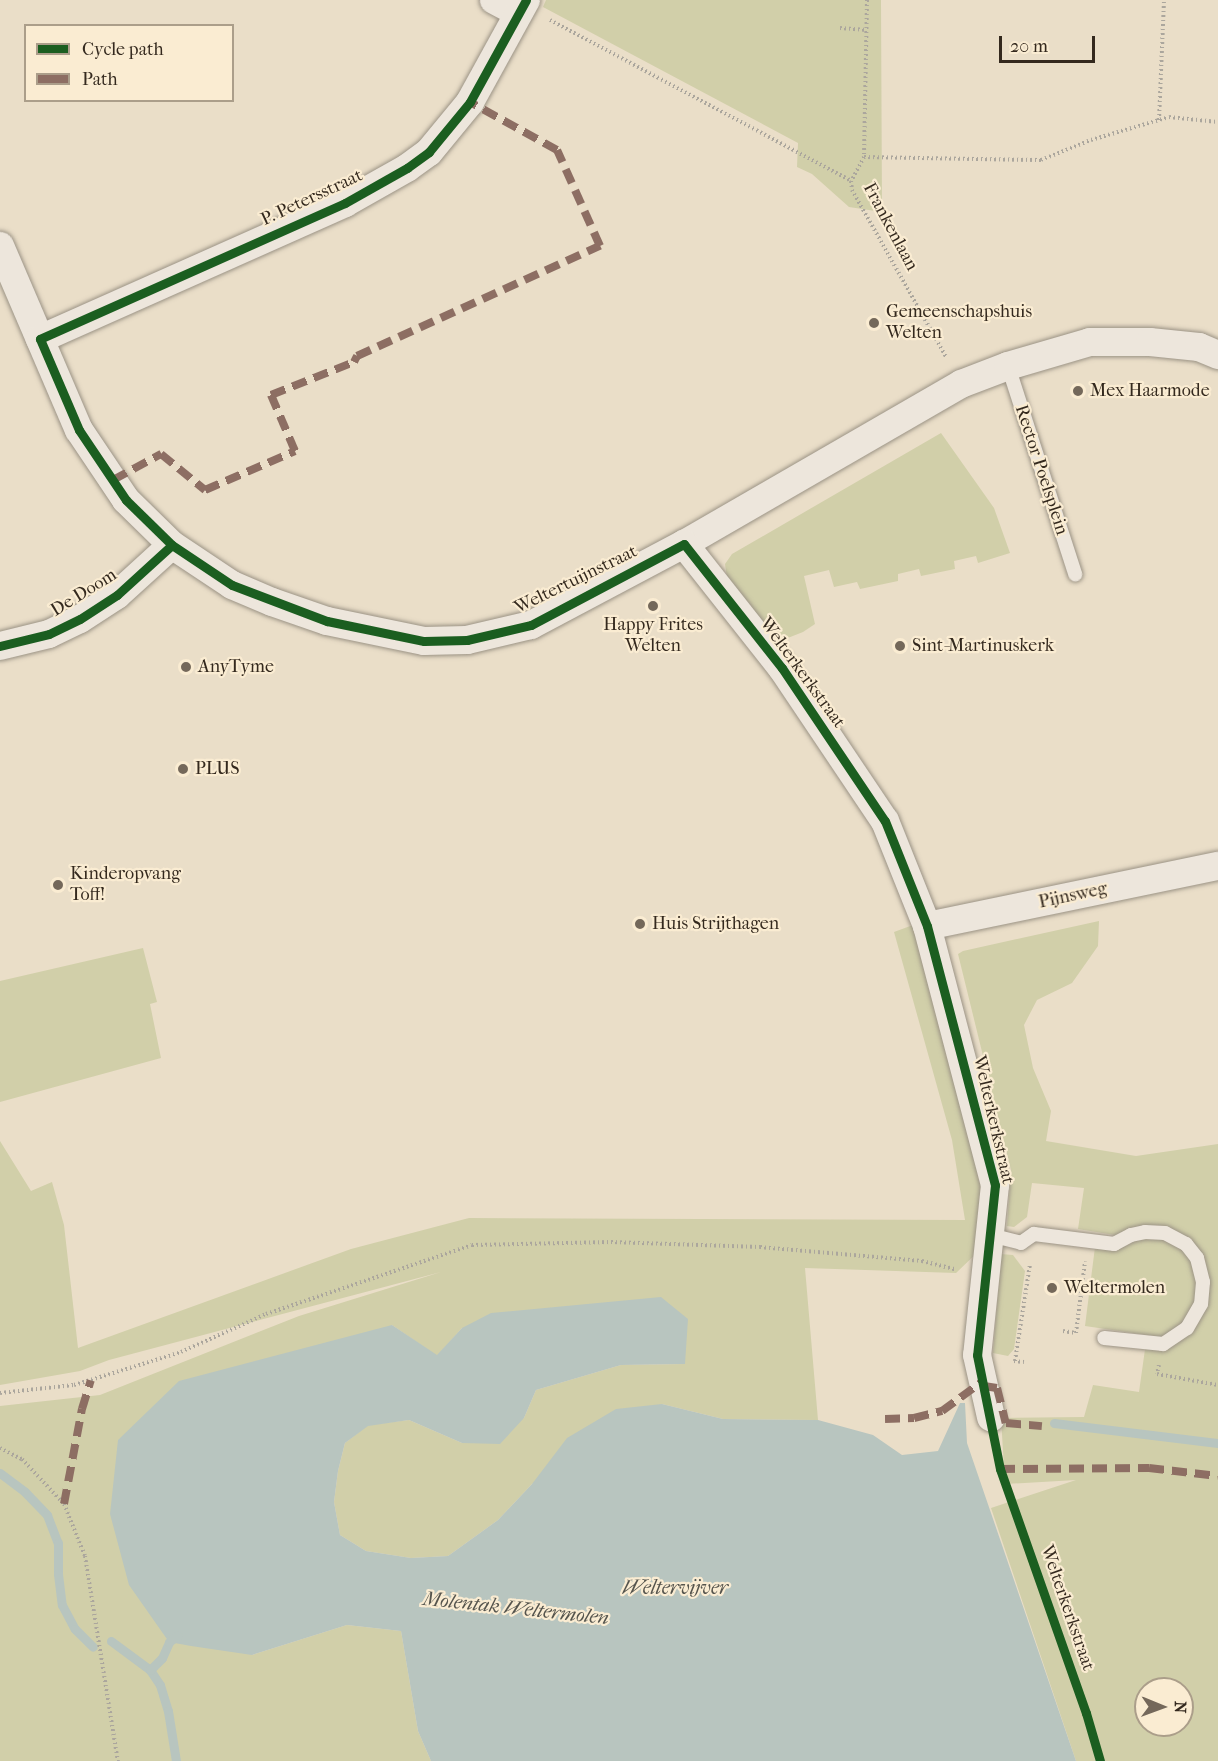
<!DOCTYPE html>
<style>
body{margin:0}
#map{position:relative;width:1218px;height:1761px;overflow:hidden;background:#eadec8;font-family:"IM FELL French Canon",serif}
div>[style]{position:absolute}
.green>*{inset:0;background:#d1cfa9}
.water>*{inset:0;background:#b8c5bf}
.stream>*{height:9px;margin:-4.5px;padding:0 4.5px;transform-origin:4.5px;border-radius:4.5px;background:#b8c5bf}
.path>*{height:4px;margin-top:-2px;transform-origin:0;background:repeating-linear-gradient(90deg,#aba69d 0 1.5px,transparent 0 4.5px)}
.roads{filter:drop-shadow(0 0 2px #9b9385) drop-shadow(0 0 2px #9b9385)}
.lane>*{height:14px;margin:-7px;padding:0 7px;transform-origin:7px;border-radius:7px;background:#ede6dc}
.street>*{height:28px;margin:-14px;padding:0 14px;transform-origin:14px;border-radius:14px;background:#ede6dc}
.quiet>*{height:8px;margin-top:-4px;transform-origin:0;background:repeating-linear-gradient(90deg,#8d6e63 0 15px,transparent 0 23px)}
.cycleway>*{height:9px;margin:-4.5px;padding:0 4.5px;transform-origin:4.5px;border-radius:4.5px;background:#1b5e20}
.dots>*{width:16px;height:16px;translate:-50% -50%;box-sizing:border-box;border:3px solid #faecd2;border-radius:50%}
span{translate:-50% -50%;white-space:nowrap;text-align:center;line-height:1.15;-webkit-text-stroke:4.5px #faecd2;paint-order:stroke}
.street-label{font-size:18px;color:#34291e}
.poi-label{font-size:18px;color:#34291e}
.left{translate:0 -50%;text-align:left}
.water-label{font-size:20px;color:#55544d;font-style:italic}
.legend{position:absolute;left:24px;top:24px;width:210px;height:78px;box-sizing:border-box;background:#faecd2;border:2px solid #ab9e8a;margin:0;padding:8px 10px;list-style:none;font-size:18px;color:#34291e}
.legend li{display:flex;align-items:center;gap:12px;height:30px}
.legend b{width:30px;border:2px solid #ab9e8a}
.north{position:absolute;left:1134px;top:1677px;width:60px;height:60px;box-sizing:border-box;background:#faecd2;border:2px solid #ab9e8a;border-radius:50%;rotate:91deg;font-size:16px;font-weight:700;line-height:24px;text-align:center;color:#34291e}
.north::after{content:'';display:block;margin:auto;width:21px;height:27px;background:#74685a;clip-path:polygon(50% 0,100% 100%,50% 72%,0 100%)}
.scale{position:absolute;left:999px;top:36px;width:96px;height:27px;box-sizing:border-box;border:3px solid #34291e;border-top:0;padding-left:8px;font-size:18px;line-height:21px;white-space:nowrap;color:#34291e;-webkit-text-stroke:4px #faecd2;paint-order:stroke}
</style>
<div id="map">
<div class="green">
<div style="clip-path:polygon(546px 0,881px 0,882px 212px,849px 207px,812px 174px,797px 167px,798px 143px,543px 7px)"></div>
<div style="clip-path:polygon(941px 433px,994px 508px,1010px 553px,978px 563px,976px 556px,954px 561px,955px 569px,921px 576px,919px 569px,898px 574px,898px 581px,860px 589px,857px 582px,834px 587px,829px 570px,804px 576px,815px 624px,803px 632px,775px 643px,727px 578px,725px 564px,732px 554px)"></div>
<div style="clip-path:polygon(evenodd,1099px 921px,1098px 946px,1072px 983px,1037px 1000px,1024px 1025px,1033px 1068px,1051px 1111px,1046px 1141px,1136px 1156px,1218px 1144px,1218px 1761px,1076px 1761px,991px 1508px,1076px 1480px,1005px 1484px,1001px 1418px,1084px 1417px,1093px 1385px,1139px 1392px,1147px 1335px,1085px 1326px,1095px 1247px,1115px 1235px,1078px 1229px,1084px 1188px,1032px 1183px,1027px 1217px,1014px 1227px,1007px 1226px,1011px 1170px,958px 954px,963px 951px,1099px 921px,1146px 1689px,1182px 1689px,1182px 1725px,1146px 1725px,1146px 1689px)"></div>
<div style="clip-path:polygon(913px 925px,986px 1197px,981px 1249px,956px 1273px,805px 1268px,818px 1420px,723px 1419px,662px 1404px,532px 1484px,498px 1520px,448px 1556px,411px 1558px,366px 1551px,340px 1535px,334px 1502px,338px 1471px,345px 1443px,368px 1425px,409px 1420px,462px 1443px,524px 1418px,536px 1390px,621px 1365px,685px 1364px,462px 1328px,437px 1356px,392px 1325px,252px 1655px,347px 1625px,401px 1631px,418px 1731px,431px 1761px,0 1761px,0 1406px,100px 1395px,299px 1316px,441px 1272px,109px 1360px,80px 1371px,0 1385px,0 1141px,31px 1191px,52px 1182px,64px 1225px,78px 1348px,351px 1249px,469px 1218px,965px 1220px,952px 1140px,894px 932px)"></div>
<div style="clip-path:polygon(143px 948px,157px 1002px,150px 1004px,161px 1058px,0 1102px,0 981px)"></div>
<div style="clip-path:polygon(1001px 1254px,1013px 1255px,1025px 1271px,1014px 1349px,1008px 1356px,993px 1353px)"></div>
</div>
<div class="water">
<div style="clip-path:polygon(661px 1297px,688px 1319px,685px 1364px,621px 1365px,536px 1390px,524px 1418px,500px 1444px,462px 1443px,409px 1420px,368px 1426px,345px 1443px,338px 1471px,334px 1502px,340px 1535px,366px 1551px,411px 1558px,448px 1556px,498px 1520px,532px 1484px,567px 1438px,616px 1409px,662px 1404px,723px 1419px,818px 1420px,873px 1435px,902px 1455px,938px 1451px,960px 1403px,965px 1403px,967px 1443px,1076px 1761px,431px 1761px,418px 1731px,401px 1631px,347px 1625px,252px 1655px,191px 1646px,169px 1642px,129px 1585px,110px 1514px,118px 1440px,179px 1381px,392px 1325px,437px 1355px,462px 1328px,491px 1313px)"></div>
</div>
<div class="stream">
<div style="left:1054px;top:1423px;width:165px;rotate:7deg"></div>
<div style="left:0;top:1473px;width:31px;rotate:37deg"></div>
<div style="left:25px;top:1492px;width:32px;rotate:46deg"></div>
<div style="left:47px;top:1515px;width:30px;rotate:69deg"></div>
<div style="left:58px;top:1543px;width:31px;rotate:90deg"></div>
<div style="left:58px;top:1574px;width:31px;rotate:83deg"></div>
<div style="left:62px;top:1605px;width:27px;rotate:62deg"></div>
<div style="left:75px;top:1629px;width:25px;rotate:45deg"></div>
<div style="left:111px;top:1641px;width:49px;rotate:36.6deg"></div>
<div style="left:150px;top:1670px;width:18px;rotate:56deg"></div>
<div style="left:160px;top:1685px;width:27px;rotate:73deg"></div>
<div style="left:168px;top:1711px;width:51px;rotate:80.9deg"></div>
<div style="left:150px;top:1670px;width:17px;rotate:-45deg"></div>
<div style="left:162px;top:1658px;width:17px;rotate:-66deg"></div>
<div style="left:169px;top:1642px;width:11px;rotate:-38deg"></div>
</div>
<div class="path">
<div style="left:867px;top:0;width:157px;rotate:91.1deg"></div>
<div style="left:864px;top:157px;width:27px;rotate:118deg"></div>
<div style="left:851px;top:181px;width:9px;rotate:84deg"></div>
<div style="left:852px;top:190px;width:192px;rotate:60.6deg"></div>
<div style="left:550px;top:20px;width:341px;rotate:28.1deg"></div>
<div style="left:840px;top:28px;width:27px;rotate:4deg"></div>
<div style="left:1159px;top:120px;width:120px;rotate:-87.6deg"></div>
<div style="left:864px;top:157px;width:177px;rotate:1deg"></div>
<div style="left:1041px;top:160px;width:54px;rotate:-21.8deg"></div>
<div style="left:1091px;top:140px;width:81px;rotate:-16.4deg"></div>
<div style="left:1169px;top:117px;width:49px;rotate:5.8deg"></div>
<div style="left:1063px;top:1331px;width:13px;rotate:9deg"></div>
<div style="left:1076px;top:1333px;width:72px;rotate:-82.8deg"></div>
<div style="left:1014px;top:1361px;width:10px;rotate:6deg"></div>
<div style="left:1015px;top:1361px;width:98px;rotate:-81.2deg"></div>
<div style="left:1159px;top:1365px;width:9px;rotate:103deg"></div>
<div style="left:1157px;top:1374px;width:62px;rotate:10.2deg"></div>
<div style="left:0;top:1393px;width:74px;rotate:-6.2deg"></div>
<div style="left:74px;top:1385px;width:112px;rotate:-17.1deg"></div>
<div style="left:181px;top:1352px;width:93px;rotate:-24.1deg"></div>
<div style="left:266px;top:1314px;width:217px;rotate:-18.5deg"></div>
<div style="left:472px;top:1245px;width:139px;rotate:-1.2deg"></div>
<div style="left:611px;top:1242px;width:149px;rotate:1.9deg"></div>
<div style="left:760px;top:1247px;width:163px;rotate:4.9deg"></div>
<div style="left:922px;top:1261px;width:34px;rotate:14deg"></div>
<div style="left:0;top:1448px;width:25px;rotate:27deg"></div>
<div style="left:22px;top:1459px;width:62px;rotate:47deg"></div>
<div style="left:64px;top:1504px;width:56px;rotate:68deg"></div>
<div style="left:85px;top:1556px;width:208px;rotate:80.9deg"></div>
</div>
<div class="roads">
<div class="lane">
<div style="left:1008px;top:366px;width:219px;rotate:72.1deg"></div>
<div style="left:990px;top:1235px;width:32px;rotate:14deg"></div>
<div style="left:1021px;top:1243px;width:16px;rotate:-35deg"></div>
<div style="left:1034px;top:1234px;width:81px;rotate:7.1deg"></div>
<div style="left:1114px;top:1244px;width:19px;rotate:-28deg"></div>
<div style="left:1131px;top:1235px;width:14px;rotate:-12deg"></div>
<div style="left:1145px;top:1232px;width:20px;rotate:3deg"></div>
<div style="left:1165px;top:1233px;width:24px;rotate:28deg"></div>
<div style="left:1186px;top:1244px;width:18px;rotate:52deg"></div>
<div style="left:1197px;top:1258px;width:25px;rotate:76deg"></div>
<div style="left:1203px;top:1282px;width:22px;rotate:95deg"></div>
<div style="left:1201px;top:1304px;width:28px;rotate:120deg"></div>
<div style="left:1187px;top:1328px;width:29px;rotate:146deg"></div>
<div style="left:1163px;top:1344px;width:59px;rotate:-174.2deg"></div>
</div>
<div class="street">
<div style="left:494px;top:0;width:27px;rotate:28deg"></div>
<div style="left:0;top:246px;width:200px;rotate:66.8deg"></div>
<div style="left:79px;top:430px;width:84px;rotate:56.1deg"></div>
<div style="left:126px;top:500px;width:64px;rotate:44.4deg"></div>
<div style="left:172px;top:545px;width:72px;rotate:33.7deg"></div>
<div style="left:232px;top:585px;width:43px;rotate:23deg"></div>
<div style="left:272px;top:602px;width:58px;rotate:19.1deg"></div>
<div style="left:327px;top:621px;width:99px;rotate:11.7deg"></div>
<div style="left:424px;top:641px;width:43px;rotate:-1.3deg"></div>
<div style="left:467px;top:640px;width:66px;rotate:-13.2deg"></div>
<div style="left:531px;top:625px;width:173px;rotate:-27.9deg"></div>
<div style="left:684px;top:544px;width:320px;rotate:-30deg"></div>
<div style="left:961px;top:384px;width:50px;rotate:-21deg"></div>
<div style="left:1008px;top:366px;width:85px;rotate:-16.3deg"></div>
<div style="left:1090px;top:342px;width:60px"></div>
<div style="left:1150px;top:342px;width:49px;rotate:5.8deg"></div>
<div style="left:1199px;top:347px;width:21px;rotate:23deg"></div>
<div style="left:40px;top:339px;width:334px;rotate:-24deg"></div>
<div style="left:345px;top:203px;width:71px;rotate:-29.4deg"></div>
<div style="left:407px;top:168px;width:27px;rotate:-36deg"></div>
<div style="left:429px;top:152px;width:65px;rotate:-50.6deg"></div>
<div style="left:470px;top:102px;width:116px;rotate:-61.2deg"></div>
<div style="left:684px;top:544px;width:158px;rotate:51.7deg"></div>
<div style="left:782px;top:668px;width:184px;rotate:56.1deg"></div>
<div style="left:885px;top:821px;width:113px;rotate:68.2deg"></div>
<div style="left:927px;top:926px;width:268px;rotate:75.3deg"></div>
<div style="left:995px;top:1185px;width:171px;rotate:96deg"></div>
<div style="left:977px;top:1355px;width:64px;rotate:77.3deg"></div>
<div style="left:0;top:646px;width:50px;rotate:-13.8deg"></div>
<div style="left:49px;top:634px;width:34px;rotate:-26deg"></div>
<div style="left:80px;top:619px;width:44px;rotate:-33deg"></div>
<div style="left:117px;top:595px;width:74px;rotate:-42.3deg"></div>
<div style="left:927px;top:926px;width:297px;rotate:-11.7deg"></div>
</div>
</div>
<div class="quiet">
<div style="left:113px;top:480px;width:55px;rotate:-28.4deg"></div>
<div style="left:161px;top:454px;width:57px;rotate:39.3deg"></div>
<div style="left:205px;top:490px;width:98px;rotate:-23.4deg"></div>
<div style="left:295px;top:451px;width:61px;rotate:-113.2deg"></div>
<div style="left:271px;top:395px;width:89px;rotate:-21.7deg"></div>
<div style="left:354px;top:362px;width:7px;rotate:-63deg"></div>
<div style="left:357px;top:356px;width:267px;rotate:-24.4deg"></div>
<div style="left:600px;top:246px;width:105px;rotate:-114.1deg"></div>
<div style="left:557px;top:150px;width:99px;rotate:-151.1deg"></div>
<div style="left:984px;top:1386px;width:13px;rotate:9deg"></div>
<div style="left:997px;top:1388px;width:36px;rotate:76deg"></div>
<div style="left:1006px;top:1423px;width:36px;rotate:5deg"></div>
<div style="left:885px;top:1419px;width:29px;rotate:-2deg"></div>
<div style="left:914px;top:1418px;width:29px;rotate:-14deg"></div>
<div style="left:942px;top:1411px;width:51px;rotate:-36.2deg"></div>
<div style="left:1000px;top:1469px;width:149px;rotate:-0.4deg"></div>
<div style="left:1149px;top:1468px;width:69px;rotate:6.6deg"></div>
<div style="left:64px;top:1504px;width:97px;rotate:-79.3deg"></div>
<div style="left:82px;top:1409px;width:30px;rotate:-73deg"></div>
</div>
<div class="cycleway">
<div style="left:526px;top:0;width:116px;rotate:118.8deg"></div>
<div style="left:470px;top:102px;width:65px;rotate:129.4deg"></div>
<div style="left:429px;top:152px;width:27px;rotate:144deg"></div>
<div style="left:407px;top:168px;width:71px;rotate:150.6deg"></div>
<div style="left:345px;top:203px;width:334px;rotate:156deg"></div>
<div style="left:40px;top:339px;width:99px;rotate:66.8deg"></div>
<div style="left:79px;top:430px;width:84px;rotate:56.1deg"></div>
<div style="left:126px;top:500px;width:64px;rotate:44.4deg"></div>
<div style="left:172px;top:545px;width:72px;rotate:33.7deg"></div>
<div style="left:232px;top:585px;width:102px;rotate:20.8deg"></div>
<div style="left:327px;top:621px;width:99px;rotate:11.7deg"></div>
<div style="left:424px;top:641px;width:43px;rotate:-1.3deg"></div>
<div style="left:467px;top:640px;width:66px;rotate:-13.2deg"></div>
<div style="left:531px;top:625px;width:173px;rotate:-27.9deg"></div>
<div style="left:684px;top:544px;width:158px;rotate:51.7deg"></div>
<div style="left:782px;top:668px;width:184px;rotate:56.1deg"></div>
<div style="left:885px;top:821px;width:113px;rotate:68.2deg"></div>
<div style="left:927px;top:926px;width:268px;rotate:75.3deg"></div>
<div style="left:995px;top:1185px;width:171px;rotate:96deg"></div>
<div style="left:977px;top:1355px;width:116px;rotate:78.6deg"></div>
<div style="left:1000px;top:1469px;width:259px;rotate:70.6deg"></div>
<div style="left:1086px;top:1713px;width:50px;rotate:73.7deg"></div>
<div style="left:0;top:646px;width:50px;rotate:-13.8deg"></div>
<div style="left:49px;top:634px;width:34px;rotate:-26deg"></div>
<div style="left:80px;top:619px;width:44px;rotate:-33deg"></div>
<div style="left:117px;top:595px;width:74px;rotate:-42.3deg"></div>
</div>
<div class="dots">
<div style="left:874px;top:323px;background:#74685a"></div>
<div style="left:1078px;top:391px;background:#74685a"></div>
<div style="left:653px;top:606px;background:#74685a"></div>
<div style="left:900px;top:646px;background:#74685a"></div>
<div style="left:186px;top:667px;background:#74685a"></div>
<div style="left:183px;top:769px;background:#74685a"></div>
<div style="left:58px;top:885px;background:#74685a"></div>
<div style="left:640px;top:924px;background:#74685a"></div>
<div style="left:1052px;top:1288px;background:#74685a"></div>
</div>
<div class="street-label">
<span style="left:312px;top:198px;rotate:-25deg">P. Petersstraat</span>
<span style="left:890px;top:227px;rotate:62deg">Frankenlaan</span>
<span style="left:1041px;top:470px;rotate:72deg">Rector Poelsplein</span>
<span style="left:576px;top:580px;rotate:-26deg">Weltertuijnstraat</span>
<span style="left:84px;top:593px;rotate:-32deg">De Doom</span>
<span style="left:802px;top:673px;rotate:54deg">Welterkerkstraat</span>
<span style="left:1073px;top:896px;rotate:-12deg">Pijnsweg</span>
<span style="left:993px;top:1120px;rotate:77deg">Welterkerkstraat</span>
<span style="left:1067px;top:1608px;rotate:71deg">Welterkerkstraat</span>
</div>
<div class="poi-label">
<span class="left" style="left:886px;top:323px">Gemeenschapshuis<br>Welten</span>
<span class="left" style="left:1090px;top:391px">Mex Haarmode</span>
<span style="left:653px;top:636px">Happy Frites<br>Welten</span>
<span class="left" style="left:912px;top:646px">Sint-Martinuskerk</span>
<span class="left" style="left:198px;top:667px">AnyTyme</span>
<span class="left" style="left:195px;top:769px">PLUS</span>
<span class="left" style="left:70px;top:885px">Kinderopvang<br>Toff!</span>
<span class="left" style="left:652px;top:924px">Huis Strijthagen</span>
<span class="left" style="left:1064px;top:1288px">Weltermolen</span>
</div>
<div class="water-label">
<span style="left:675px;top:1587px">Weltervijver</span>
<span style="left:516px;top:1608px;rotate:6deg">Molentak Weltermolen</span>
</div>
<ul class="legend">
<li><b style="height:8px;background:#1b5e20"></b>Cycle path</li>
<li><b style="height:8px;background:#8d6e63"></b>Path</li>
</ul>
<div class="north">N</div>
<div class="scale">20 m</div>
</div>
